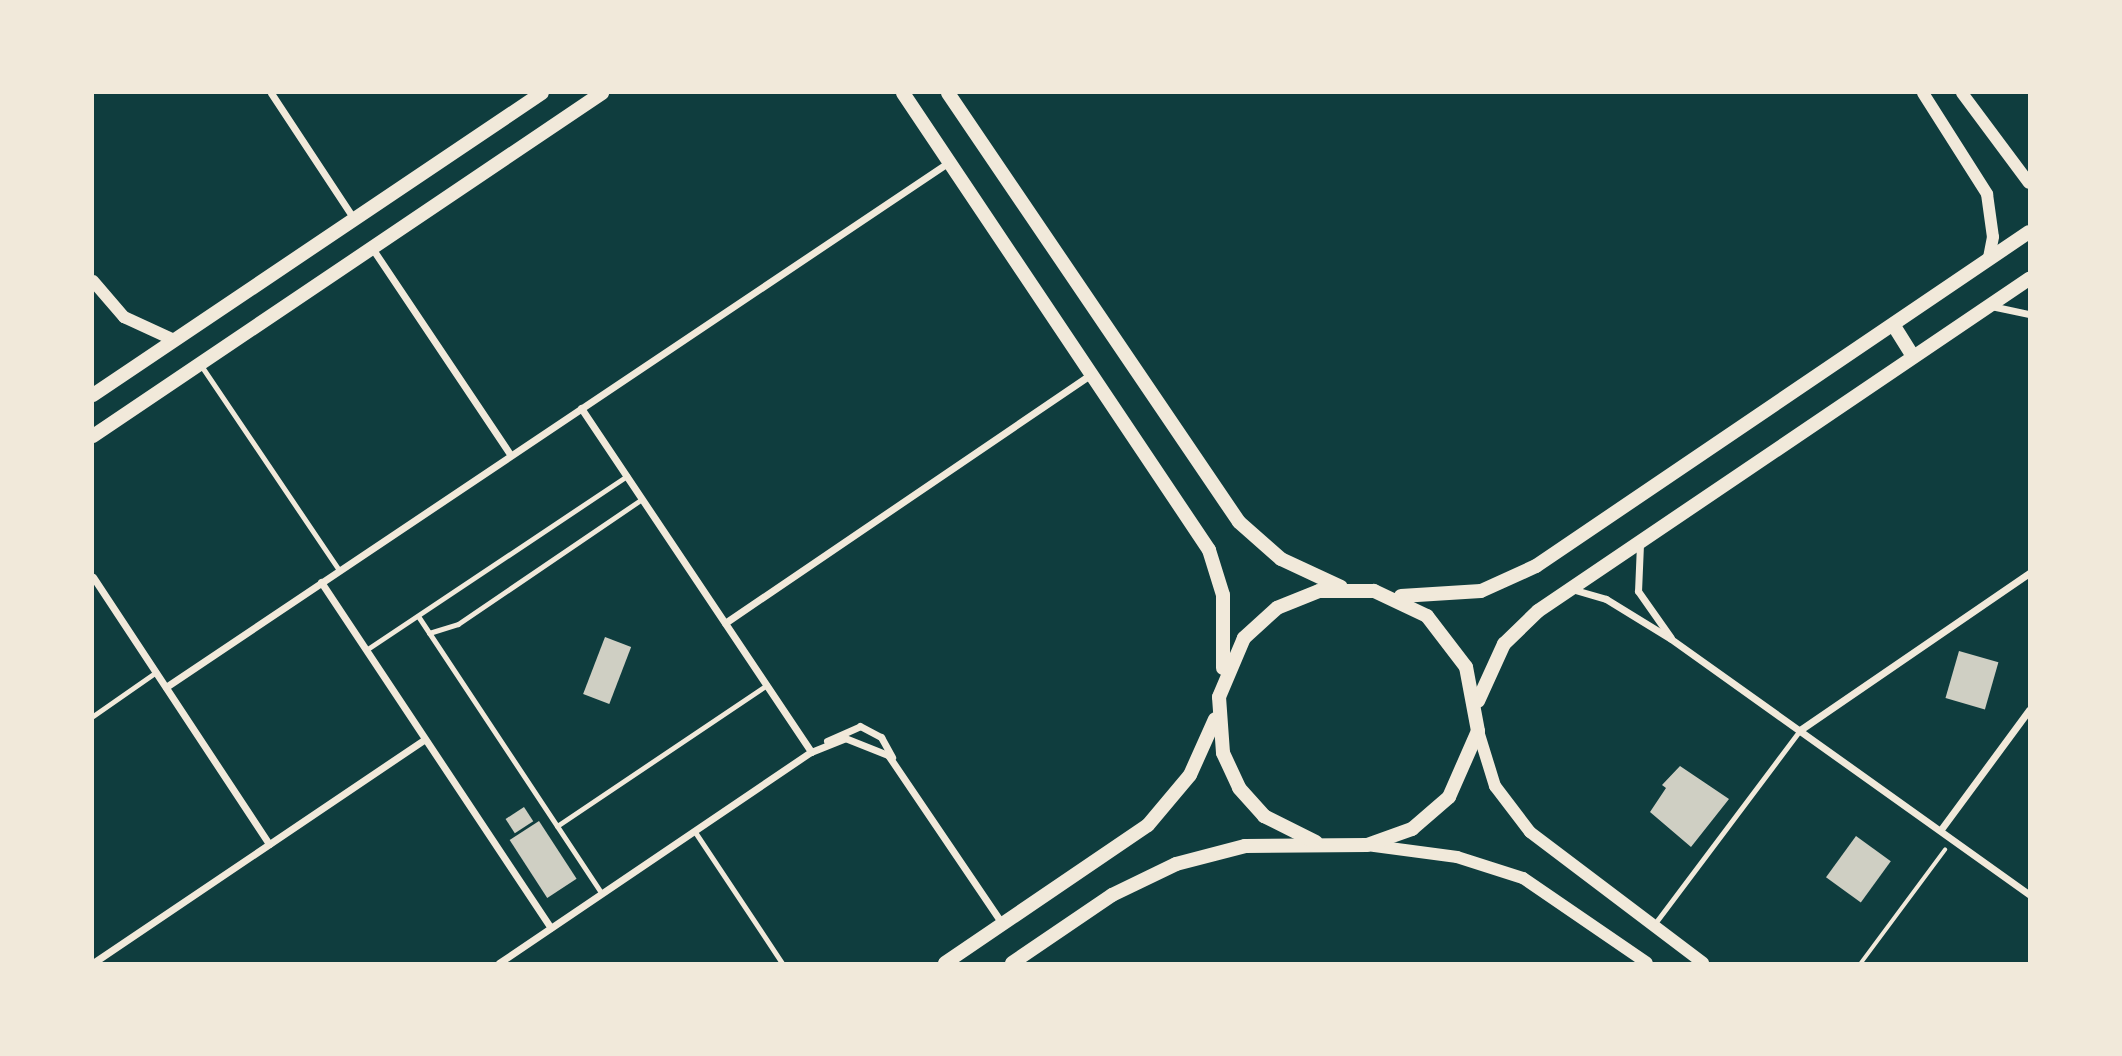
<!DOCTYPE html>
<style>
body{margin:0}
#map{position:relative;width:2122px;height:1056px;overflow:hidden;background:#0f3d3e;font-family:"Alegreya Sans",sans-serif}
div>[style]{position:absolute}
.building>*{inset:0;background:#cfcfc3;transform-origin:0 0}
.path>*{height:3.5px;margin:-1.75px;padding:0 1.75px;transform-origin:1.75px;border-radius:1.75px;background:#f1e9da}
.service>*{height:5px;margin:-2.5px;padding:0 2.5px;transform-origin:2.5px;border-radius:2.5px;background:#f1e9da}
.minor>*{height:7px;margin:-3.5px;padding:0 3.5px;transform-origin:3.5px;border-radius:3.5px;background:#f1e9da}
.tertiary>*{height:12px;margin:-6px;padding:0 6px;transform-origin:6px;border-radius:6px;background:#f1e9da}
.secondary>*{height:14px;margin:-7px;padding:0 7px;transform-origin:7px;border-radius:7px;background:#f1e9da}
span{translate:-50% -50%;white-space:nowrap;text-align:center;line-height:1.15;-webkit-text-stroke:7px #f1e9da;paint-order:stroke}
.frame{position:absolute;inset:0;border:94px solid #f1e9da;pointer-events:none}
</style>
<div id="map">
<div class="building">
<div style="left:605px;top:637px;width:28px;height:61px;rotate:21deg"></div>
<div style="left:1959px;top:651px;width:41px;height:49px;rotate:16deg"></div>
<div style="clip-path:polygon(1680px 766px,1729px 799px,1691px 847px,1650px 812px,1666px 788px,1662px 785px)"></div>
<div style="left:524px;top:807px;width:17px;height:22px;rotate:57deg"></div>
<div style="left:539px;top:821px;width:69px;height:35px;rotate:57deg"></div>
<div style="left:1856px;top:836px;width:43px;height:51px;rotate:36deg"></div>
</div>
<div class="path">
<div style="left:1861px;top:963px;width:141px;rotate:-53.4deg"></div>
</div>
<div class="service">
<div style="left:200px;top:364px;width:249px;rotate:56deg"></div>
<div style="left:418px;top:616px;width:333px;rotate:56.5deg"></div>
<div style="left:429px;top:633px;width:30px;rotate:-17deg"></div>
<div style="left:458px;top:624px;width:222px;rotate:-34.2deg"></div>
<div style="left:366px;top:650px;width:314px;rotate:-33.7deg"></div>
<div style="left:93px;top:716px;width:77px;rotate:-34.9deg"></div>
<div style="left:557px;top:826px;width:253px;rotate:-33.9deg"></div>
<div style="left:695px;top:832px;width:157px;rotate:56.4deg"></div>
<div style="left:1653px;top:926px;width:245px;rotate:-53.1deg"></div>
</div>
<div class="minor">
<div style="left:271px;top:93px;width:151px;rotate:56.6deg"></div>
<div style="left:372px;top:248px;width:248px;rotate:56.2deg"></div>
<div style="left:1991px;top:306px;width:39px;rotate:12deg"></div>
<div style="left:581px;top:408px;width:414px;rotate:56.2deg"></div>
<div style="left:1640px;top:544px;width:47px;rotate:92.4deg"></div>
<div style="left:1638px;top:591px;width:57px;rotate:54.9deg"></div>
<div style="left:93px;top:577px;width:320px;rotate:56.6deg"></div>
<div style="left:321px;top:582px;width:415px;rotate:56.4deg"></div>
<div style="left:1575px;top:590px;width:32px;rotate:16deg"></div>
<div style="left:1606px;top:599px;width:76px;rotate:31.6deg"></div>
<div style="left:1671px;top:639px;width:440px;rotate:35.5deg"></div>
<div style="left:725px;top:623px;width:443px;rotate:-34.2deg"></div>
<div style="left:166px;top:687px;width:943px;rotate:-33.84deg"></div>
<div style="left:1800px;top:730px;width:278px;rotate:-34.4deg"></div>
<div style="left:827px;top:741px;width:36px;rotate:-24deg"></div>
<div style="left:860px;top:726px;width:24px;rotate:28deg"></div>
<div style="left:881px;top:737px;width:23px;rotate:61deg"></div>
<div style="left:1942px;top:828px;width:147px;rotate:-53.6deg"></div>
<div style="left:93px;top:963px;width:400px;rotate:-34deg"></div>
<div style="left:499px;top:963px;width:377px;rotate:-34.1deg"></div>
<div style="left:811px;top:752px;width:37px;rotate:-22deg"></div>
<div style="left:845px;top:738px;width:46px;rotate:21.6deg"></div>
<div style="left:888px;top:755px;width:205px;rotate:55.9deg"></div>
</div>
<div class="tertiary">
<div style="left:1923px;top:93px;width:120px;rotate:57.6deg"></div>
<div style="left:1987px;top:194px;width:43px;rotate:82.1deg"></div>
<div style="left:1993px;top:237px;width:21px;rotate:101deg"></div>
<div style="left:1962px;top:93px;width:112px;rotate:53.3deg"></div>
<div style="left:93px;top:281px;width:48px;rotate:49.3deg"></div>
<div style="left:124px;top:317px;width:55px;rotate:24.7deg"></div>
<div style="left:1478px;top:731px;width:58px;rotate:72.8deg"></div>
<div style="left:1495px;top:786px;width:58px;rotate:52.7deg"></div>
<div style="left:1530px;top:832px;width:217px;rotate:37.1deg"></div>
<div style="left:1367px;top:845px;width:91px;rotate:7.6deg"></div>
<div style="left:1457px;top:857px;width:69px;rotate:17.7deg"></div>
<div style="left:1523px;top:878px;width:150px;rotate:34.4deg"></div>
</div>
<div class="secondary">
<div style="left:903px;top:93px;width:550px;rotate:56.19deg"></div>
<div style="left:1209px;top:550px;width:47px;rotate:72.7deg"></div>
<div style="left:1223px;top:595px;width:73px;rotate:90deg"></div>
<div style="left:948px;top:93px;width:518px;rotate:55.85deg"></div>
<div style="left:1239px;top:522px;width:56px;rotate:41.4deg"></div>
<div style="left:1281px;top:559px;width:66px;rotate:25deg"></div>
<div style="left:1894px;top:326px;width:36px;rotate:58deg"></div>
<div style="left:93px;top:395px;width:541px;rotate:-33.93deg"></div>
<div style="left:93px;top:436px;width:614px;rotate:-33.97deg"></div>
<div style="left:1401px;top:596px;width:80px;rotate:-3.6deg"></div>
<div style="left:1481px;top:591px;width:60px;rotate:-24.4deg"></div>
<div style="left:1536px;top:566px;width:595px;rotate:-34.12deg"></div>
<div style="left:1478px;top:701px;width:63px;rotate:-65.5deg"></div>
<div style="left:1504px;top:644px;width:47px;rotate:-44.1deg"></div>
<div style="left:1538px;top:611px;width:593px;rotate:-34.07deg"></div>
<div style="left:945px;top:963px;width:245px;rotate:-34.2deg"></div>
<div style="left:1148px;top:825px;width:65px;rotate:-50deg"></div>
<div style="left:1190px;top:775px;width:61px;rotate:-65.9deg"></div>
<div style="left:1012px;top:963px;width:121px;rotate:-34.2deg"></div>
<div style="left:1112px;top:895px;width:71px;rotate:-25.8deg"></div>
<div style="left:1176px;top:864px;width:71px;rotate:-14.6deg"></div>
<div style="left:1245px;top:846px;width:122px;rotate:-0.5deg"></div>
<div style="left:1367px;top:845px;width:48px;rotate:-19.6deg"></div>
<div style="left:1412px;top:829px;width:49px;rotate:-40.9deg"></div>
<div style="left:1449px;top:797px;width:72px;rotate:-66.3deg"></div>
<div style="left:1478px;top:731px;width:65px;rotate:-100.6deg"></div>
<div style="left:1466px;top:667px;width:64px;rotate:-127.4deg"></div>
<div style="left:1427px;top:616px;width:59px;rotate:-154.7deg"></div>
<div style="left:1374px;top:591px;width:55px;rotate:180deg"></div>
<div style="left:1319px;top:591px;width:45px;rotate:158deg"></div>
<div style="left:1277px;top:608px;width:45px;rotate:137.7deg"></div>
<div style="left:1244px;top:638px;width:64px;rotate:113deg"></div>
<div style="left:1219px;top:697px;width:56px;rotate:85.9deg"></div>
<div style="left:1223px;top:753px;width:38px;rotate:65deg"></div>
<div style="left:1239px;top:788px;width:38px;rotate:48deg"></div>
<div style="left:1264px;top:816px;width:58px;rotate:26.6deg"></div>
</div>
<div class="frame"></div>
</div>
